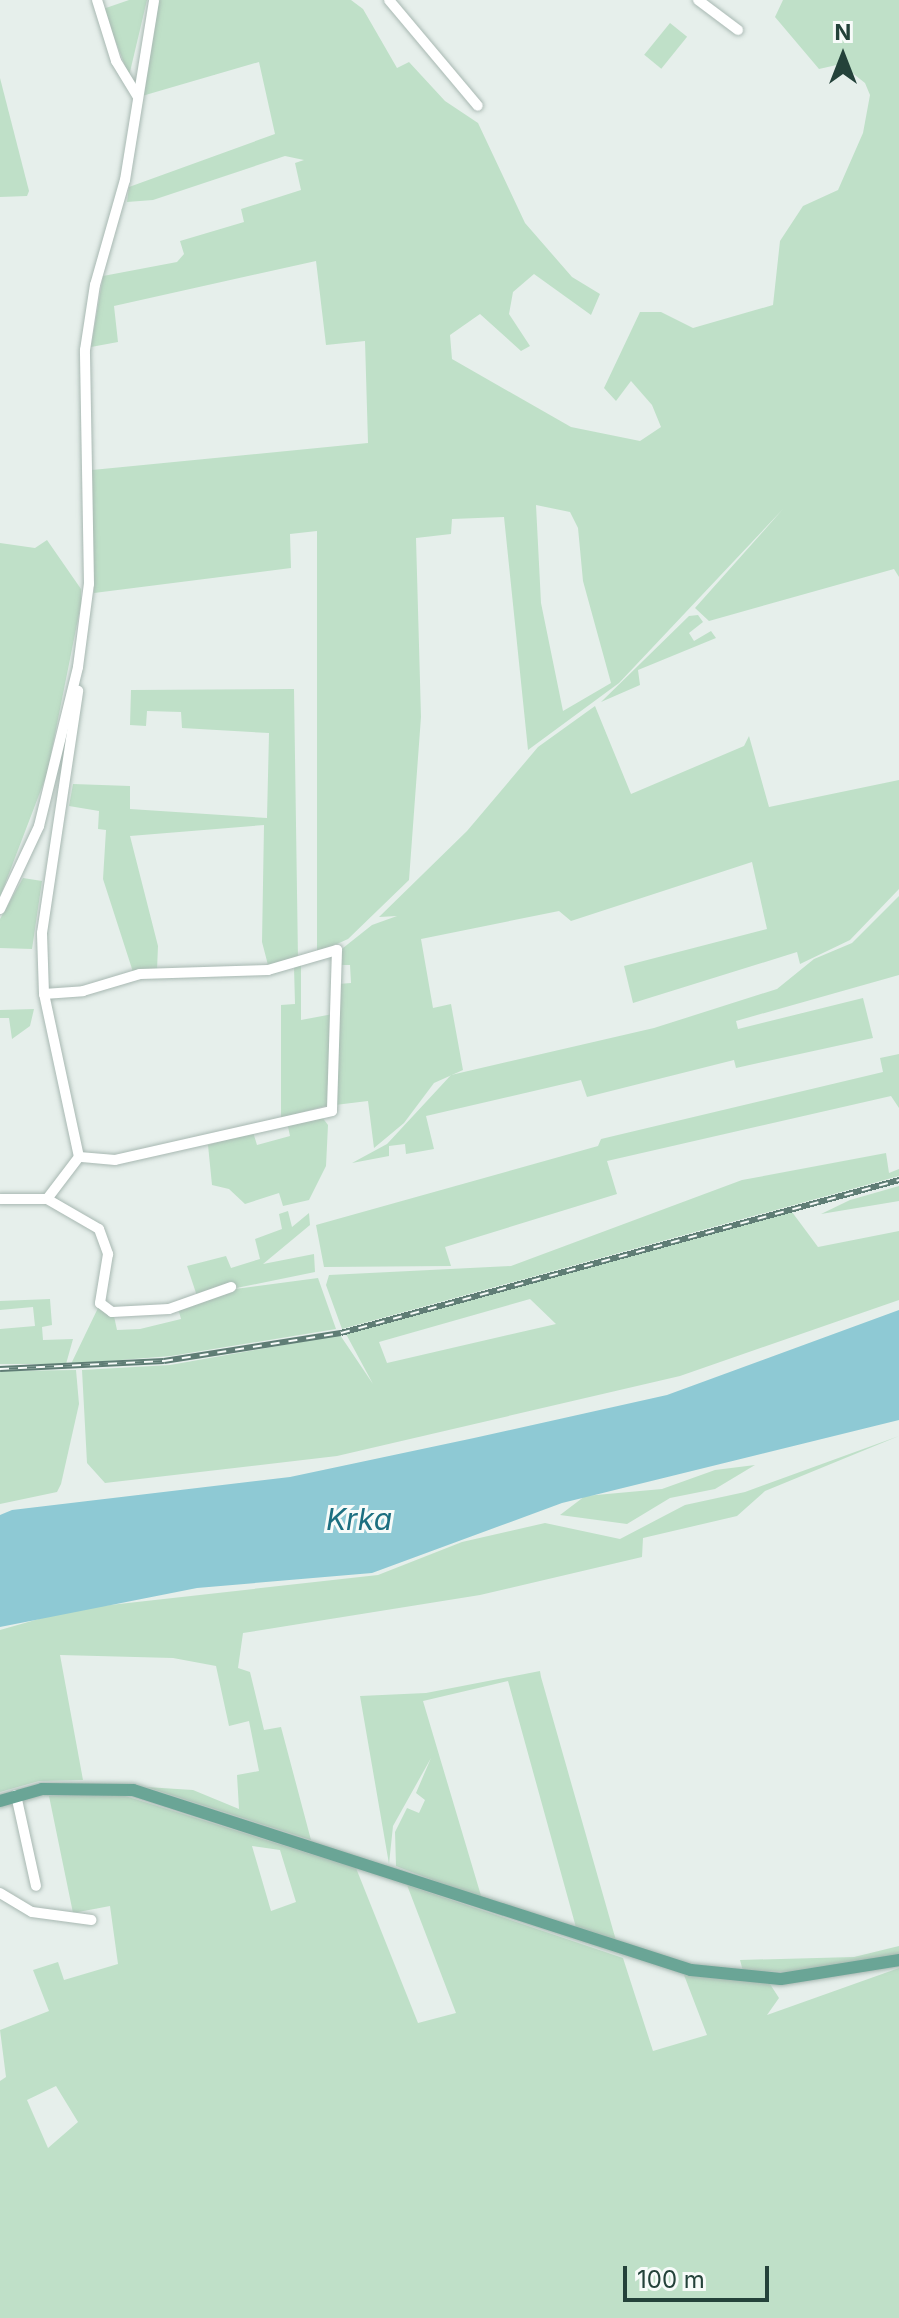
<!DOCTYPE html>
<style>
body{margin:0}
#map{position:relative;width:899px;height:2318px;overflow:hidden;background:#e6efeb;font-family:Inter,sans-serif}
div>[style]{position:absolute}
.green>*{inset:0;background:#bfe0c8;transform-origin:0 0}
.water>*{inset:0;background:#8ec9d4}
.roads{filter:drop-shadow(0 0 2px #a8b8b2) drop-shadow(0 0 2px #a8b8b2)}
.minor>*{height:10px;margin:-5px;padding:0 5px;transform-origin:5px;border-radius:5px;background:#fff}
.major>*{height:12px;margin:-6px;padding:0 6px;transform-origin:6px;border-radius:6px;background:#6aa596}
.rail>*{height:6px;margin-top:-3px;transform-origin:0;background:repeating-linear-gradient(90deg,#f7fbf9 0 9px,#5f7d75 0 18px);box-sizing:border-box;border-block:2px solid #5f7d75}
span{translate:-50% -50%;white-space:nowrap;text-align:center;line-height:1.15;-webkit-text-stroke:6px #f7fbf9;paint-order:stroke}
.water-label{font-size:30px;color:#1c6f80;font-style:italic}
.north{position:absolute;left:803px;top:16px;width:80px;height:80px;-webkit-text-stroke:6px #f7fbf9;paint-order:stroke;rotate:0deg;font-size:22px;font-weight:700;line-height:32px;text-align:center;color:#24423a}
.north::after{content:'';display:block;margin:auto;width:28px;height:36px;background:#24423a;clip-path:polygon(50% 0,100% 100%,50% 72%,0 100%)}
.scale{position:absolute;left:623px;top:2266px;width:146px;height:36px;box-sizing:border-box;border:4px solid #24423a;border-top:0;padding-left:10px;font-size:24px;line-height:28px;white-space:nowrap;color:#24423a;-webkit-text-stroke:6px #f7fbf9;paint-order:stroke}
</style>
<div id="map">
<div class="green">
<div style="clip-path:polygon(129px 0,147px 0,129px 76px,103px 9px)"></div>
<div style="clip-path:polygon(evenodd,159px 0,351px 0,363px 9px,397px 68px,409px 62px,445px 101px,478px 123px,525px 223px,572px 277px,600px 294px,591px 315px,534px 274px,513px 292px,509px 314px,530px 346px,521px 351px,480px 314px,450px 335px,452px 359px,571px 427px,640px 441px,661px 427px,652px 405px,631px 381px,616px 401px,604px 388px,640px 312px,661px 312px,693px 328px,773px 305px,780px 241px,803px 206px,838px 190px,863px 133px,870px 95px,865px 83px,841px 64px,819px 69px,775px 17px,783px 0,899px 0,899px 577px,894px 569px,709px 621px,695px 608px,783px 509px,619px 683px,528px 750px,504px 517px,452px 519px,451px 534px,416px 538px,421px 717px,409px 880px,348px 939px,317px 953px,317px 531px,290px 534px,291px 568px,94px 593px,92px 470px,368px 443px,365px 341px,326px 345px,316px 261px,114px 306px,118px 342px,91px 347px,103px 276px,177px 262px,184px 254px,180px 241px,244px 222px,241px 209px,301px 190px,295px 163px,304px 160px,285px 156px,153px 200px,127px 202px,129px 187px,275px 134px,259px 62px,142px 96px,159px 0,536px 505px,570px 512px,578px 528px,583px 581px,611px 683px,563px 711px,541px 603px,536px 505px)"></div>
<div style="left:670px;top:23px;width:22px;height:41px;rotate:39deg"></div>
<div style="clip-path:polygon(0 78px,29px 191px,27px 196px,0 197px)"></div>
<div style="clip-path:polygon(47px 540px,81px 589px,81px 604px,47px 774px,0 897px,0 543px,35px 548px)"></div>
<div style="clip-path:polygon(698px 615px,703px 622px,689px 633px,694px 641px,711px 631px,716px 638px,638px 670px,640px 685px,601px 702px,689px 616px)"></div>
<div style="clip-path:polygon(294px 689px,298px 959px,268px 965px,262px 942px,264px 825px,130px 836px,158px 946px,157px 970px,133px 972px,103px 879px,106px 830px,98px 829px,99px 811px,69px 806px,73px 784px,130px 786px,130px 809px,267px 818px,269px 733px,182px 728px,181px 712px,147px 711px,146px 726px,130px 725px,131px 690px)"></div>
<div style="clip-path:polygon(595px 706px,631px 794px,744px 746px,749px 736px,769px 807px,899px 780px,899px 889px,850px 940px,800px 964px,797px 952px,633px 1003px,624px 966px,767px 929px,752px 862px,571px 921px,559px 911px,421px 939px,433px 1008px,451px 1004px,463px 1070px,434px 1083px,404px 1123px,374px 1148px,368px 1101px,335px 1105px,338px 984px,351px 983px,350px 965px,339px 965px,338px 952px,372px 925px,397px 916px,379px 917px,467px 831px,538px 747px)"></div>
<div style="clip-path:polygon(23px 878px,42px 881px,32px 949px,0 948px,0 919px)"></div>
<div style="clip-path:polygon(899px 896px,899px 975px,736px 1021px,738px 1029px,863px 998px,873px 1038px,736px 1068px,734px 1060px,587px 1097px,581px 1080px,426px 1116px,434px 1149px,406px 1154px,405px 1144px,389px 1146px,389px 1156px,352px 1163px,387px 1144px,451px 1075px,654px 1028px,777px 989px,814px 959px,852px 943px)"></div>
<div style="clip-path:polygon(301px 965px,301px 1020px,333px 1014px,329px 1105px,281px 1118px,281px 1005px,295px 1004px,294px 967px)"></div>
<div style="clip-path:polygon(34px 1009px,30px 1026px,12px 1039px,9px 1018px,0 1018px,0 1010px)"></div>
<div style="clip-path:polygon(899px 1054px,899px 1108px,891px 1096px,607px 1161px,617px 1194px,445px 1247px,451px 1266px,324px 1267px,316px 1225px,598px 1146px,601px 1139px,883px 1072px,880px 1058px)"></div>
<div style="clip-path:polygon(322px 1117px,328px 1125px,326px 1166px,309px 1200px,283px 1206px,279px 1193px,245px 1204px,229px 1189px,212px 1185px,208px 1145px,253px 1132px,257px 1145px,290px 1136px,287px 1122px)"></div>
<div style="clip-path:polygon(886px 1153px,889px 1173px,899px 1169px,899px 1176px,342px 1329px,326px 1285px,329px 1275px,511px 1266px,742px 1180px)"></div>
<div style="clip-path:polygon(899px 1186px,899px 1201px,821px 1214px,850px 1200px)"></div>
<div style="clip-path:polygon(288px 1211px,292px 1227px,309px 1213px,310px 1225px,263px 1264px,314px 1254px,315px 1272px,197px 1296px,187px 1266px,226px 1256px,231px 1268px,260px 1259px,255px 1239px,282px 1229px,279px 1214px)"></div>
<div style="clip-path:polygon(evenodd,792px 1212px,818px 1247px,899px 1231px,899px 1300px,680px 1376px,337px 1456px,105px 1483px,87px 1463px,82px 1370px,170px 1365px,340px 1335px,373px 1384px,346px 1334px,792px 1212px,530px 1299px,556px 1324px,387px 1363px,379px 1342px,530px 1299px)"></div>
<div style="clip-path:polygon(318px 1278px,336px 1329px,171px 1356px,71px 1364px,98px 1308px,114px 1316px,117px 1330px,140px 1329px,181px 1319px,178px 1308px,235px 1289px)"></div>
<div style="clip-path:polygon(50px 1299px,52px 1325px,42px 1327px,43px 1340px,73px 1339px,66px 1364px,0 1364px,0 1329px,35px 1326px,33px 1307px,0 1310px,0 1301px)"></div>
<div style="clip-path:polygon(76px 1370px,79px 1404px,61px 1484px,57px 1492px,0 1504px,0 1371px)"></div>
<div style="clip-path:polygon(899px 1436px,765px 1491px,737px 1516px,643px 1538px,642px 1557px,480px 1595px,243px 1633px,238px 1668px,250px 1672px,264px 1730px,281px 1727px,311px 1840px,146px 1787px,193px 1790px,239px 1809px,237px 1775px,259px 1771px,249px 1721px,229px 1726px,216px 1666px,173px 1658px,60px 1655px,83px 1780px,39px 1781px,0 1792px,0 1630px,74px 1609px,378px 1575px,462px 1542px,545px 1523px,620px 1539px,685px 1505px,745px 1492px)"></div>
<div style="clip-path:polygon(755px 1465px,715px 1489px,670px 1498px,627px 1524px,560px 1515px,585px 1496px,662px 1489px,715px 1470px)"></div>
<div style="clip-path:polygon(540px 1671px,541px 1677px,617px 1944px,577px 1931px,508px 1681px,423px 1701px,482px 1899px,396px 1866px,395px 1832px,407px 1808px,419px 1813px,425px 1800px,416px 1793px,431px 1758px,393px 1826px,389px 1864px,360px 1696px,426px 1693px)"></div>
<div style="clip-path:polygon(evenodd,122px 1795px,356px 1868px,418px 2023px,456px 2013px,407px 1885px,623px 1958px,653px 2051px,707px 2035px,684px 1975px,770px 1984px,779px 1998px,767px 2015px,899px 1968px,899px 2318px,0 2318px,0 2081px,6px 2077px,0 2030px,49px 2011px,33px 1970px,58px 1962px,64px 1980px,118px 1964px,110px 1906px,73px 1913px,49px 1796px,122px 1795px,252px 1846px,280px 1850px,296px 1902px,271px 1911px,252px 1846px,122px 1795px,56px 2086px,78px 2122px,48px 2148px,27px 2100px,56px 2086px)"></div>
<div style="clip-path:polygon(899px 1946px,899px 1955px,796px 1972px,743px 1971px,740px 1960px,854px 1957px)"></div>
</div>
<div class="water">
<div style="clip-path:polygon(899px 1310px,899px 1420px,562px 1503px,372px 1573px,197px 1588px,0 1627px,0 1515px,12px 1510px,290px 1477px,474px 1438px,667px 1395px)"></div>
</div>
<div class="roads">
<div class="minor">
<div style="left:97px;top:0;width:64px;rotate:72.7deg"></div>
<div style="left:116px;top:61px;width:42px;rotate:58.6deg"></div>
<div style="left:389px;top:0;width:138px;rotate:50deg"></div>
<div style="left:698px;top:0;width:50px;rotate:36.9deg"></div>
<div style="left:0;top:909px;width:92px;rotate:-64.8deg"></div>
<div style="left:39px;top:826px;width:164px;rotate:-76.2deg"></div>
<div style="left:78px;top:667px;width:84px;rotate:-82.5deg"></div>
<div style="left:89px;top:584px;width:234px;rotate:-91deg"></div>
<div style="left:85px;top:350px;width:66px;rotate:-81.3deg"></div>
<div style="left:95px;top:285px;width:109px;rotate:-74.1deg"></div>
<div style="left:125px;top:180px;width:182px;rotate:-80.8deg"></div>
<div style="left:44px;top:994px;width:39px;rotate:-4deg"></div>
<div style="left:83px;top:991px;width:59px;rotate:-16.6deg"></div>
<div style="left:140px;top:974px;width:128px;rotate:-1.8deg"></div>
<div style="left:268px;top:970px;width:72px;rotate:-16.2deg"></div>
<div style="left:337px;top:950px;width:161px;rotate:91.8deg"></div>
<div style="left:332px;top:1111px;width:222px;rotate:167.3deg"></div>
<div style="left:115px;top:1160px;width:36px;rotate:-175deg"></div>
<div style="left:0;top:1199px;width:47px"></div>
<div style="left:47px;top:1199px;width:60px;rotate:30deg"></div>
<div style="left:99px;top:1229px;width:27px;rotate:70deg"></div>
<div style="left:108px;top:1254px;width:50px;rotate:99.3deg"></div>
<div style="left:100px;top:1303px;width:15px;rotate:37deg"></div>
<div style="left:112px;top:1312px;width:57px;rotate:-3deg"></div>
<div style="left:169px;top:1309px;width:66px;rotate:-19.5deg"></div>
<div style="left:47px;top:1199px;width:53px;rotate:-52.7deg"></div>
<div style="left:79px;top:1157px;width:167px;rotate:-102.1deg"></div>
<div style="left:44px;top:994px;width:61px;rotate:-91.9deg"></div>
<div style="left:42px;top:933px;width:245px;rotate:-81.5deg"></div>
<div style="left:16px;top:1795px;width:93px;rotate:77.6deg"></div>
<div style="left:0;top:1893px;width:37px;rotate:31deg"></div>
<div style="left:32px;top:1912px;width:60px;rotate:7.7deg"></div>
</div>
<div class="major">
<div style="left:0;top:1801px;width:44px;rotate:-15.9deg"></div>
<div style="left:42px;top:1789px;width:91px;rotate:0.6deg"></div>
<div style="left:133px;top:1790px;width:586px;rotate:17.88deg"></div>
<div style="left:691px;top:1970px;width:90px;rotate:5.7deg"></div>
<div style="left:781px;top:1979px;width:120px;rotate:-9.1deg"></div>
</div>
</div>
<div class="rail">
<div style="left:0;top:1369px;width:164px;rotate:-2.8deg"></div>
<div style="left:164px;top:1361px;width:179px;rotate:-9deg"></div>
<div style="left:341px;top:1333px;width:579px;rotate:-15.33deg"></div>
</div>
<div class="water-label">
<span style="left:359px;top:1519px">Krka</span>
</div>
<div class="north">N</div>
<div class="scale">100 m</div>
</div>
